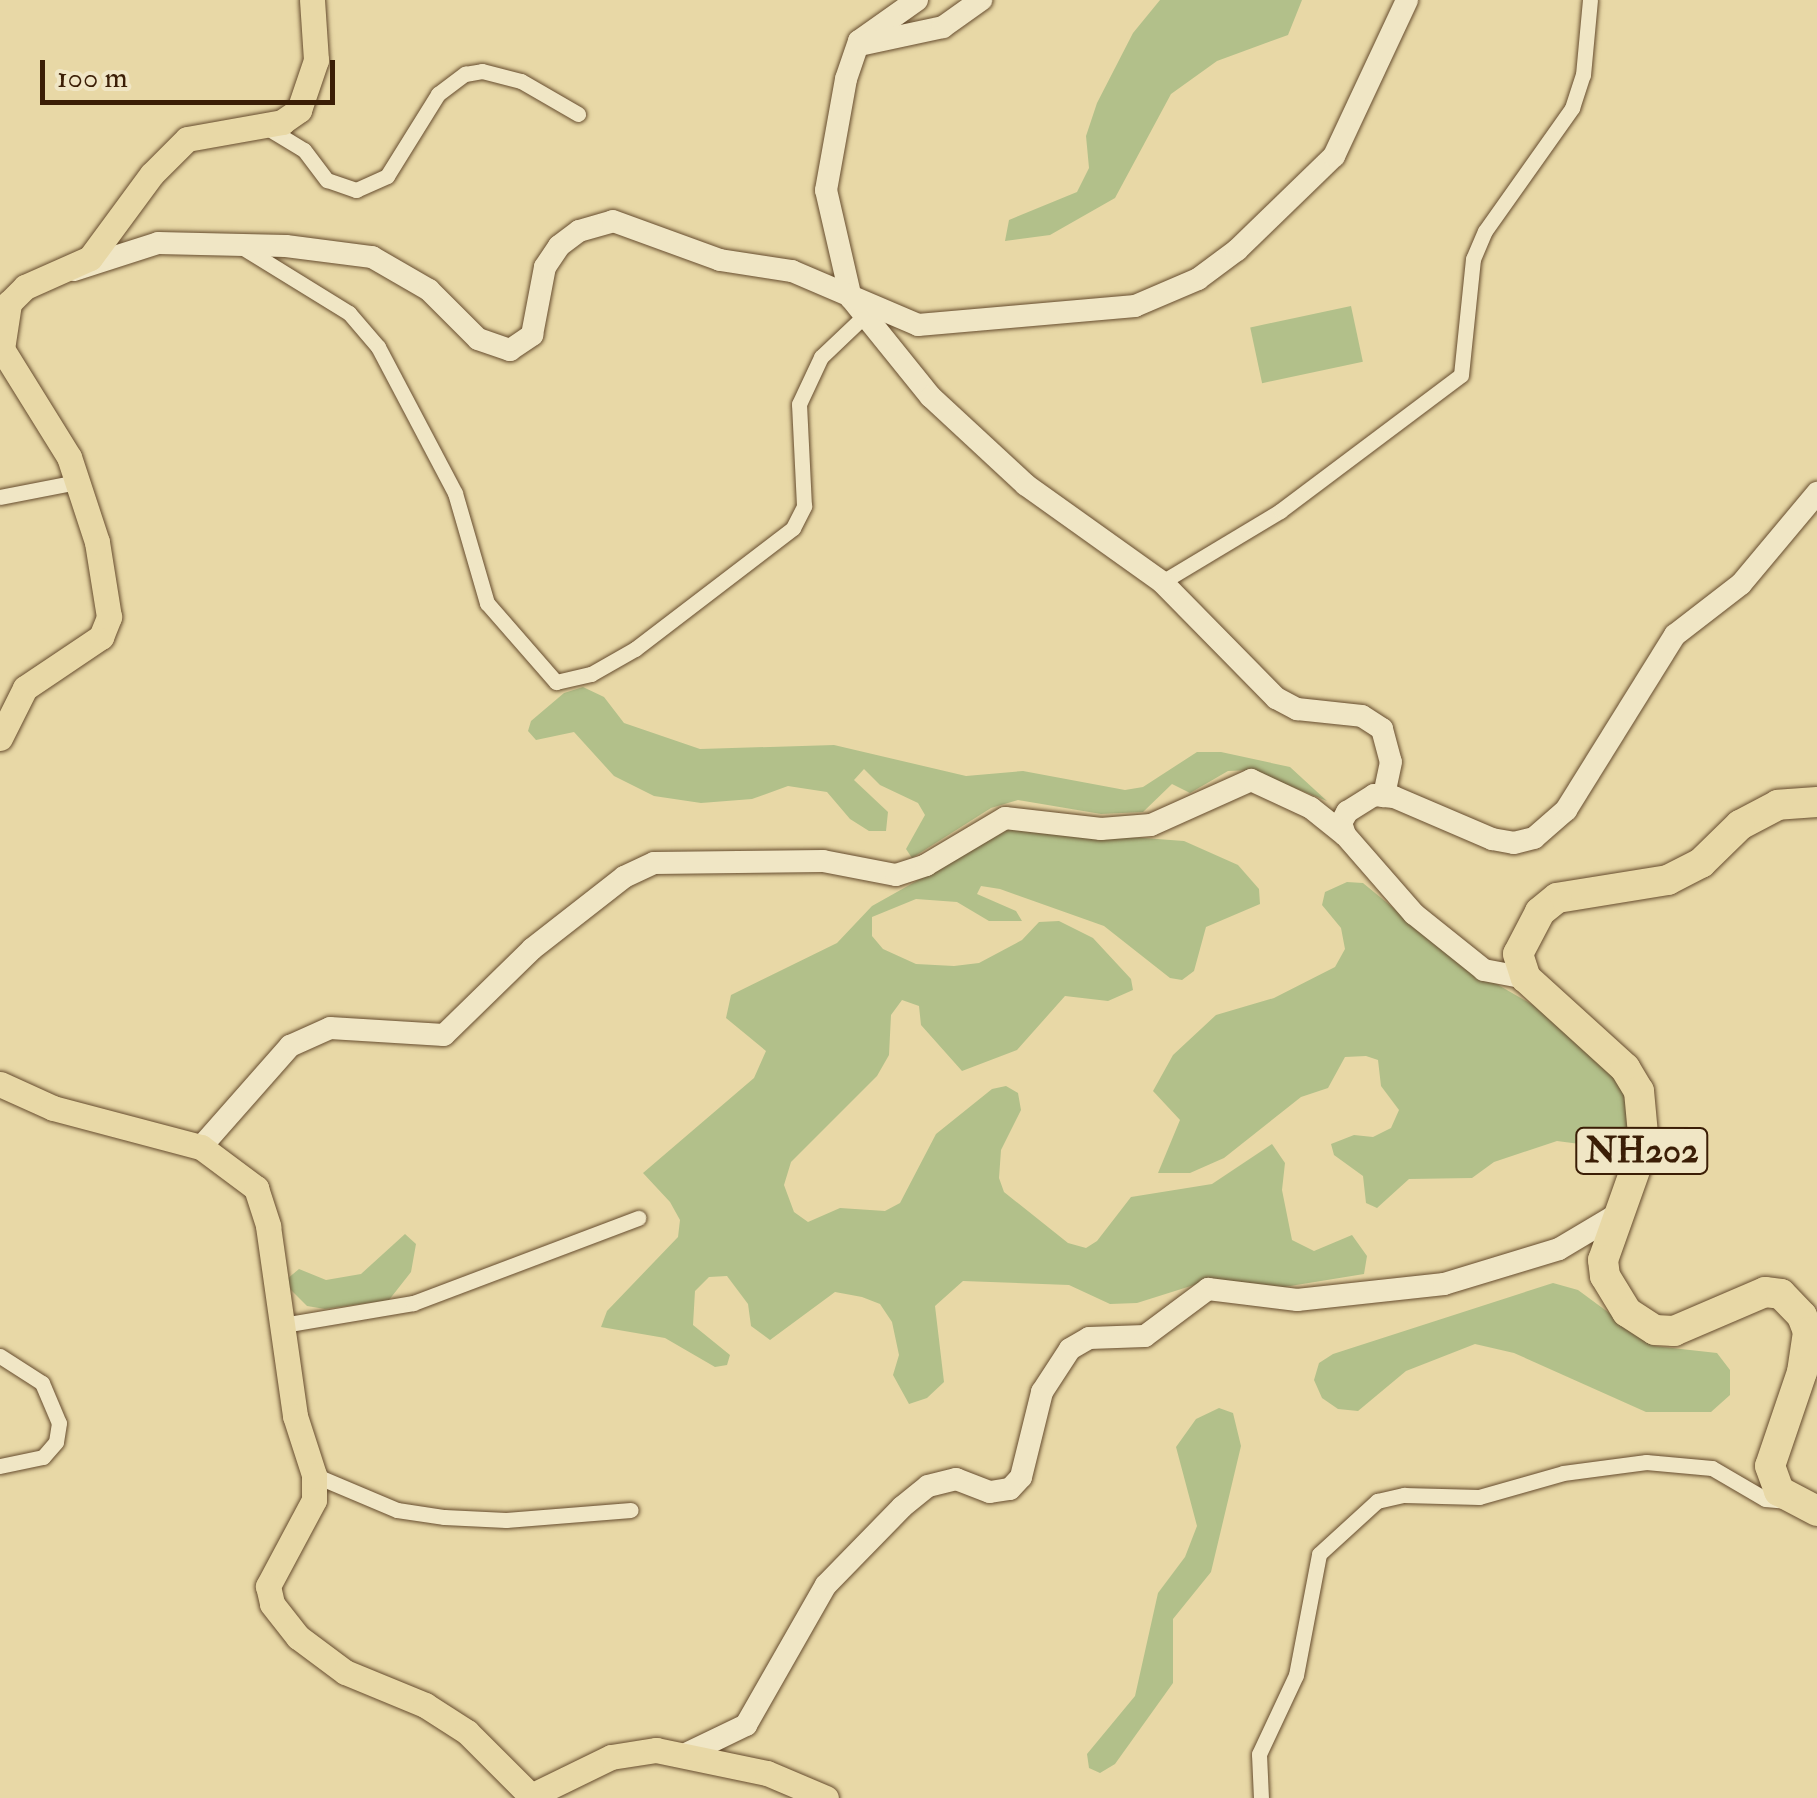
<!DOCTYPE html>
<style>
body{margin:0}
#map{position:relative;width:1817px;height:1798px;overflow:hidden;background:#e8d8a6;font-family:"IM FELL Double Pica",serif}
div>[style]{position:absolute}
.green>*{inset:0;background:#b2c08a;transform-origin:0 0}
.roads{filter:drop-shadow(0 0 2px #664c2e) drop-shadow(0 0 2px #664c2e)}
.street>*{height:15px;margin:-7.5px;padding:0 7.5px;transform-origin:7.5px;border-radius:7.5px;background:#f0e6c5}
.secondary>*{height:22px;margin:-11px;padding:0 11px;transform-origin:11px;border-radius:11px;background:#f0e6c5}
.primary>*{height:25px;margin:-12.5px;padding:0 12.5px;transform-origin:12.5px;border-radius:12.5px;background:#e8d8a6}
.highway>*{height:30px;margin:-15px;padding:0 15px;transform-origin:15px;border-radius:15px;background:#e8d8a6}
span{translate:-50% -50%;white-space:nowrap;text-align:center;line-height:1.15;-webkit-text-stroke:10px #f0e6c5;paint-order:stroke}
.shield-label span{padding:2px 8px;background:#f0e6c5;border:2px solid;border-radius:8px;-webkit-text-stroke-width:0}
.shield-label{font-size:35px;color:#3b1e06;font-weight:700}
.scale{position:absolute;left:40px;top:60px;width:295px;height:45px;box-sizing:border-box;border:5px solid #3b1e06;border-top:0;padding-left:12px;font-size:30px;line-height:35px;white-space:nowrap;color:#3b1e06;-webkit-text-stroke:8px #f0e6c5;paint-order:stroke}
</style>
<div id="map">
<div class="green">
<div style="clip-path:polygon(1160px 0,1302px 0,1288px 35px,1217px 61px,1171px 94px,1115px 198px,1050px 235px,1005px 241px,1009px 220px,1077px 192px,1089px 168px,1086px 136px,1097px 103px,1133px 33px)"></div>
<div style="left:1351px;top:306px;width:57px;height:103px;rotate:78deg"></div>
<div style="clip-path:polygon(583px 687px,604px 697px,624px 723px,700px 749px,834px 745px,966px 776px,1023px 771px,1125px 790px,1143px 787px,1197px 752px,1221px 752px,1290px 767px,1327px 801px,1251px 770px,1228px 771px,1190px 793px,1172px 784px,1143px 812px,1101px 814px,1018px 800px,991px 808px,912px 858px,906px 849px,925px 815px,918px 803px,880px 785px,864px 769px,854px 780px,888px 812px,886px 831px,869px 831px,850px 819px,827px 792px,788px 786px,752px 799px,701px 803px,654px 796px,614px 776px,574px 732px,536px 740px,528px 731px,531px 721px,564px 693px)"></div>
<div style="clip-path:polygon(1011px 828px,1184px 841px,1238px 865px,1259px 889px,1260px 904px,1206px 927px,1194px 971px,1182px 980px,1170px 978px,1104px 926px,1000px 889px,981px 886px,977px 894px,1016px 911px,1022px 921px,989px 921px,957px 902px,916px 899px,872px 917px,872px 936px,883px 949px,916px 964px,954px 966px,979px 963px,1022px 940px,1039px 922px,1059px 921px,1093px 938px,1131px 979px,1133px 990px,1108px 1001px,1065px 996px,1017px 1050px,962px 1071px,921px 1025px,919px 1006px,902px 1000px,891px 1015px,889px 1055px,877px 1076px,791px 1162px,784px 1185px,794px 1212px,808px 1222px,840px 1208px,885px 1211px,900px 1203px,936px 1134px,992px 1089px,1006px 1086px,1018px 1093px,1021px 1110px,1001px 1150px,999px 1178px,1004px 1192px,1068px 1243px,1086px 1248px,1097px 1241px,1131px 1197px,1212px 1184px,1272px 1144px,1285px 1163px,1282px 1190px,1292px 1240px,1314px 1251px,1352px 1235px,1367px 1256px,1364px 1274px,1284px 1287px,1213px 1279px,1137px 1303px,1110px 1304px,1069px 1285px,963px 1281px,935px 1306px,944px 1382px,927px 1398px,909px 1404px,893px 1375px,899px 1355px,892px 1322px,880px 1304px,862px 1297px,835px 1292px,770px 1340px,751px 1326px,748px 1304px,727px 1276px,709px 1277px,695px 1291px,693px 1325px,730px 1355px,727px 1365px,715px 1367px,665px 1338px,601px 1327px,607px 1311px,678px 1237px,680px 1220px,670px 1202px,643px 1173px,754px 1078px,766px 1051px,726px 1018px,731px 995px,837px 943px,872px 906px)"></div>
<div style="clip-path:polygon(1347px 882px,1363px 883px,1460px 963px,1533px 1005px,1607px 1067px,1624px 1091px,1628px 1132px,1618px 1149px,1557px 1141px,1494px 1162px,1472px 1178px,1409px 1179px,1377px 1208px,1366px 1203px,1363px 1176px,1334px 1155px,1331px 1144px,1354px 1135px,1373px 1137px,1391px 1128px,1399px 1110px,1381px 1086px,1378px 1060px,1366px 1056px,1345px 1057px,1328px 1088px,1301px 1097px,1224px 1158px,1190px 1173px,1158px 1173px,1180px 1120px,1153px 1091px,1173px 1055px,1216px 1015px,1274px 998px,1335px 967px,1345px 949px,1341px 928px,1322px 905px,1325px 892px)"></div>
<div style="clip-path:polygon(405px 1234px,416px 1244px,411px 1272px,389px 1300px,325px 1309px,307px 1306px,291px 1290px,287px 1279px,299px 1269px,326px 1280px,361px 1274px)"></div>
<div style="clip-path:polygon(1553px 1283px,1578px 1290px,1654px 1346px,1717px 1353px,1730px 1370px,1730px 1395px,1711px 1412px,1646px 1412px,1514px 1353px,1475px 1344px,1406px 1371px,1358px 1411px,1338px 1409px,1322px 1398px,1314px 1380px,1319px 1363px,1333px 1354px)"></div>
<div style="clip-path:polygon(1219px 1408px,1233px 1413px,1241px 1446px,1211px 1572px,1173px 1619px,1173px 1683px,1115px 1764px,1100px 1773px,1089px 1768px,1087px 1754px,1135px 1696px,1158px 1593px,1185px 1557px,1197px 1526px,1176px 1447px,1196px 1419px)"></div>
</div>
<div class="roads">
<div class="street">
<div style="left:266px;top:127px;width:44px;rotate:31.2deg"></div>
<div style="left:304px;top:150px;width:38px;rotate:53deg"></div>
<div style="left:327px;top:180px;width:31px;rotate:19deg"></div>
<div style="left:356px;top:190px;width:34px;rotate:-24deg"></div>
<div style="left:387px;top:176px;width:97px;rotate:-58.1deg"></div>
<div style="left:438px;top:94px;width:34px;rotate:-37deg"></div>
<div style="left:465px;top:74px;width:17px;rotate:-10deg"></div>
<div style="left:482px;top:71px;width:40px;rotate:14.4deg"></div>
<div style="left:521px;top:81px;width:66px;rotate:30.1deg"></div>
<div style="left:242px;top:247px;width:126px;rotate:31.7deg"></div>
<div style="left:349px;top:313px;width:45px;rotate:49.5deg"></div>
<div style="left:378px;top:347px;width:165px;rotate:62.2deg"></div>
<div style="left:455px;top:493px;width:115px;rotate:73.8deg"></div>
<div style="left:487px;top:603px;width:105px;rotate:48.9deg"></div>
<div style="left:556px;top:682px;width:36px;rotate:-13deg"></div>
<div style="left:591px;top:674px;width:51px;rotate:-29.6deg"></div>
<div style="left:635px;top:649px;width:199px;rotate:-37.4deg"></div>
<div style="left:793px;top:528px;width:25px;rotate:-63deg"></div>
<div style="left:804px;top:506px;width:102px;rotate:-92.8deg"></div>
<div style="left:799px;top:404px;width:52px;rotate:-64.9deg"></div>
<div style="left:821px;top:357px;width:59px;rotate:-43.6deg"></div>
<div style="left:0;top:497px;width:78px;rotate:-11deg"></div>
<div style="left:1162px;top:582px;width:138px;rotate:-31deg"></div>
<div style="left:1280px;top:511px;width:226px;rotate:-36.9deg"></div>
<div style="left:1461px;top:375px;width:117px;rotate:-84.1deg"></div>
<div style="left:1473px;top:259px;width:30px;rotate:-67deg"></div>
<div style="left:1485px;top:231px;width:151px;rotate:-54.7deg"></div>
<div style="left:1572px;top:108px;width:35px;rotate:-72deg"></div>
<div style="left:1583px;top:75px;width:75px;rotate:-84.7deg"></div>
<div style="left:283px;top:1325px;width:132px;rotate:-9.6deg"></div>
<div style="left:413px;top:1303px;width:241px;rotate:-20.7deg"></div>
<div style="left:0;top:1356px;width:50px;rotate:32.7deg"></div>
<div style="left:42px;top:1383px;width:43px;rotate:67deg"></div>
<div style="left:59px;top:1423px;width:19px;rotate:99deg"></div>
<div style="left:56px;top:1442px;width:20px;rotate:131deg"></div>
<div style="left:43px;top:1457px;width:44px;rotate:168.2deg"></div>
<div style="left:314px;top:1475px;width:90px;rotate:22.9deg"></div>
<div style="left:397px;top:1510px;width:48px;rotate:8.5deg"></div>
<div style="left:444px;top:1517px;width:62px;rotate:2.8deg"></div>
<div style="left:506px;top:1520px;width:125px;rotate:-4.6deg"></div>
<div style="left:1261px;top:1798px;width:44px;rotate:-92.6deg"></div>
<div style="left:1259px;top:1754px;width:87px;rotate:-64.9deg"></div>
<div style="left:1296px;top:1675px;width:123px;rotate:-79.2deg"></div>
<div style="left:1319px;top:1554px;width:79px;rotate:-42.4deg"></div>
<div style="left:1377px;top:1501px;width:28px;rotate:-13deg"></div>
<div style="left:1404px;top:1495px;width:75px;rotate:1.5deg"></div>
<div style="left:1479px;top:1497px;width:87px;rotate:-15.9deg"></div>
<div style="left:1563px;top:1473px;width:84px;rotate:-7.5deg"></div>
<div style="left:1646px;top:1462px;width:66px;rotate:5.2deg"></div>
<div style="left:1712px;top:1468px;width:61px;rotate:30.3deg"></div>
<div style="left:1765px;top:1499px;width:23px;rotate:5deg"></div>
</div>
<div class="secondary">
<div style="left:917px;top:0;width:71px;rotate:144.7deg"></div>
<div style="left:859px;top:41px;width:40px;rotate:108.9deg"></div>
<div style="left:846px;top:79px;width:113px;rotate:100.2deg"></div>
<div style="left:826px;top:190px;width:111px;rotate:77deg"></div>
<div style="left:851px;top:298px;width:127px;rotate:51.1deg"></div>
<div style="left:931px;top:397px;width:129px;rotate:42.8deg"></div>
<div style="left:1026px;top:485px;width:167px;rotate:35.5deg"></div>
<div style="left:1162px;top:582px;width:163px;rotate:45.5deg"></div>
<div style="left:1276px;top:698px;width:24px;rotate:28deg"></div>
<div style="left:1297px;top:709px;width:65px;rotate:6.1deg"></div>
<div style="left:1362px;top:716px;width:24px;rotate:33deg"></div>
<div style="left:1382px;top:729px;width:34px;rotate:75deg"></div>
<div style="left:1391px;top:762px;width:35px;rotate:102deg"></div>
<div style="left:864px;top:44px;width:81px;rotate:-12.1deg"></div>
<div style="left:943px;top:27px;width:47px;rotate:-35.4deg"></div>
<div style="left:74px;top:270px;width:88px;rotate:-17.8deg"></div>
<div style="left:158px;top:243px;width:128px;rotate:1.3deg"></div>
<div style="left:286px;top:246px;width:87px;rotate:7.3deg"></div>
<div style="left:372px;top:257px;width:66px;rotate:30.1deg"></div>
<div style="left:429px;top:290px;width:69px;rotate:45deg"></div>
<div style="left:478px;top:339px;width:34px;rotate:19deg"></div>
<div style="left:510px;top:350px;width:27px;rotate:-34deg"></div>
<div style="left:532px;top:335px;width:69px;rotate:-79.2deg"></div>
<div style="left:545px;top:267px;width:25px;rotate:-56deg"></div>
<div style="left:559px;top:246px;width:25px;rotate:-37deg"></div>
<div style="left:579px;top:231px;width:35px;rotate:-16deg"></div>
<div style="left:613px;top:221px;width:114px;rotate:20deg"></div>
<div style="left:720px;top:260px;width:73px;rotate:8.7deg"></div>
<div style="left:792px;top:271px;width:137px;rotate:23.2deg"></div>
<div style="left:918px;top:325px;width:218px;rotate:-5deg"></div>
<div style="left:1135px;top:306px;width:69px;rotate:-23.2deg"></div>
<div style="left:1198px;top:279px;width:49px;rotate:-36.6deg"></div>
<div style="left:1237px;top:250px;width:135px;rotate:-44.1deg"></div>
<div style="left:1334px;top:156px;width:172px;rotate:-64.9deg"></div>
<div style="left:1526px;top:978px;width:43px;rotate:-169.2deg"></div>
<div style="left:1484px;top:970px;width:90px;rotate:-141.3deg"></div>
<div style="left:1414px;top:914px;width:105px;rotate:-131.1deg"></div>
<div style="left:1345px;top:835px;width:13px;rotate:-108deg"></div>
<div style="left:1341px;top:823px;width:13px;rotate:-61deg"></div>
<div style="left:1347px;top:812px;width:32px;rotate:-32deg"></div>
<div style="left:1374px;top:795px;width:20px;rotate:6deg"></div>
<div style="left:1394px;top:797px;width:107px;rotate:23.2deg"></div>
<div style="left:1492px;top:839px;width:22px;rotate:10deg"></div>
<div style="left:1514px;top:843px;width:21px;rotate:-14deg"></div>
<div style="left:1534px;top:838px;width:43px;rotate:-41.2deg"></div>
<div style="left:1566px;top:810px;width:206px;rotate:-58.1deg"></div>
<div style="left:1675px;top:635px;width:83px;rotate:-37.7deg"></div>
<div style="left:1741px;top:584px;width:119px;rotate:-50.1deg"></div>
<div style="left:201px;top:1147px;width:135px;rotate:-48.6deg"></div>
<div style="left:290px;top:1046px;width:44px;rotate:-24.2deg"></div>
<div style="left:330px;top:1028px;width:114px;rotate:3.5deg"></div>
<div style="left:444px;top:1035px;width:123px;rotate:-44.3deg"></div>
<div style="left:532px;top:949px;width:117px;rotate:-38deg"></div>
<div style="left:624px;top:877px;width:33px;rotate:-25deg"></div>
<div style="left:654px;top:863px;width:169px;rotate:-0.7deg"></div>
<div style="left:823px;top:861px;width:74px;rotate:10.9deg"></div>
<div style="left:896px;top:875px;width:32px;rotate:-18deg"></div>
<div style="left:926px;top:865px;width:92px;rotate:-30.7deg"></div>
<div style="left:1005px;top:818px;width:97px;rotate:6.5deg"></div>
<div style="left:1101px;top:829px;width:50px;rotate:-4.6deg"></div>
<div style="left:1151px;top:825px;width:110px;rotate:-24.2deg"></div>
<div style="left:1251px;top:780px;width:66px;rotate:25deg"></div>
<div style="left:1311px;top:808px;width:43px;rotate:38.5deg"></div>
<div style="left:686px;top:1754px;width:67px;rotate:-25.8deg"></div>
<div style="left:746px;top:1725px;width:161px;rotate:-60.3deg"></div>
<div style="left:826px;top:1585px;width:109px;rotate:-45.7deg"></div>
<div style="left:902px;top:1507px;width:33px;rotate:-39deg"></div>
<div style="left:928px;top:1486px;width:29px;rotate:-14deg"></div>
<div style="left:956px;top:1479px;width:36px;rotate:21deg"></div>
<div style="left:990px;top:1492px;width:20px;rotate:-9deg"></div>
<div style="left:1010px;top:1489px;width:16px;rotate:-47deg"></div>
<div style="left:1021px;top:1477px;width:88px;rotate:-76.1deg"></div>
<div style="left:1042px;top:1392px;width:51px;rotate:-56.9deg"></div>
<div style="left:1070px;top:1349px;width:22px;rotate:-30deg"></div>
<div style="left:1089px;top:1338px;width:56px;rotate:-2deg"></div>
<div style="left:1145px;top:1336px;width:79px;rotate:-36.7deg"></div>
<div style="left:1208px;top:1289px;width:90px;rotate:7deg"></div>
<div style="left:1297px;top:1300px;width:148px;rotate:-6.2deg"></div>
<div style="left:1444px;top:1284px;width:120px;rotate:-16.9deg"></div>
<div style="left:1559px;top:1249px;width:72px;rotate:-30.8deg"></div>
</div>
<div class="primary">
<div style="left:0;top:738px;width:56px;rotate:-63.4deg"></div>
<div style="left:25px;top:688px;width:92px;rotate:-33.9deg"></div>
<div style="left:101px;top:637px;width:22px;rotate:-68deg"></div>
<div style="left:109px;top:617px;width:76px;rotate:-99.1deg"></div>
<div style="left:97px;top:542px;width:89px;rotate:-108.2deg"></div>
<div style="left:69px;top:457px;width:127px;rotate:-121.8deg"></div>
<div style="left:2px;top:349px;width:47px;rotate:-81.3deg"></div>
<div style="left:9px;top:303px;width:23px;rotate:-45deg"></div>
<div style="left:25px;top:287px;width:71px;rotate:-24deg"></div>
<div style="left:90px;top:258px;width:104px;rotate:-53.6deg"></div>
<div style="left:152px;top:174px;width:49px;rotate:-45deg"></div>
<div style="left:187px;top:139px;width:97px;rotate:-10.1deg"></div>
<div style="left:282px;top:122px;width:21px;rotate:-35deg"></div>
<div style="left:299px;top:110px;width:53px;rotate:-71.2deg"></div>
<div style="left:316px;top:60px;width:60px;rotate:-93.8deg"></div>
<div style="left:0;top:1084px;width:58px;rotate:24.4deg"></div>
<div style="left:53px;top:1108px;width:153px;rotate:14.8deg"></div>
<div style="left:201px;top:1147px;width:69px;rotate:36.7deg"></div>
<div style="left:256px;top:1188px;width:40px;rotate:72deg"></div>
<div style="left:268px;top:1226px;width:192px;rotate:81.9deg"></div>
<div style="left:295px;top:1416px;width:62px;rotate:72.1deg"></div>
<div style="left:314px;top:1475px;width:25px;rotate:90deg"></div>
<div style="left:314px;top:1500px;width:98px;rotate:118.1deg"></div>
<div style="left:268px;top:1586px;width:18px;rotate:77deg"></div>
<div style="left:272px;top:1604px;width:42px;rotate:51.8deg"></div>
<div style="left:298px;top:1637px;width:59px;rotate:36.7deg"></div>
<div style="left:345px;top:1672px;width:87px;rotate:22.4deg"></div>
<div style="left:425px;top:1705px;width:50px;rotate:32.7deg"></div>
<div style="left:467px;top:1732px;width:91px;rotate:45deg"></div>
<div style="left:531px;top:1796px;width:89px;rotate:-26deg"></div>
<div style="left:611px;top:1757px;width:46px;rotate:-8.8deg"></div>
<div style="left:656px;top:1750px;width:113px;rotate:11.7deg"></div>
<div style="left:767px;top:1773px;width:64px;rotate:23deg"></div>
</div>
<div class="highway">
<div style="left:1817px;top:802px;width:39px;rotate:176deg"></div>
<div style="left:1778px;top:805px;width:43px;rotate:152.2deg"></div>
<div style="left:1740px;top:825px;width:54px;rotate:135.7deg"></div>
<div style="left:1701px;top:863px;width:37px;rotate:153deg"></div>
<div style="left:1668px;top:880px;width:112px;rotate:170.8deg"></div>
<div style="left:1557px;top:898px;width:22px;rotate:141deg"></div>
<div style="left:1540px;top:912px;width:47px;rotate:117.6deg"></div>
<div style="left:1518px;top:954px;width:25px;rotate:72deg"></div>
<div style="left:1526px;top:978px;width:134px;rotate:42.3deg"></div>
<div style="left:1625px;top:1068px;width:27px;rotate:59deg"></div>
<div style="left:1639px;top:1091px;width:54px;rotate:84.7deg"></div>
<div style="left:1644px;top:1145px;width:122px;rotate:109.6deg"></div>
<div style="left:1603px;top:1260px;width:16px;rotate:83deg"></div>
<div style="left:1605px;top:1276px;width:42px;rotate:58.6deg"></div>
<div style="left:1627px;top:1312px;width:33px;rotate:33deg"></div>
<div style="left:1655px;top:1330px;width:19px;rotate:3deg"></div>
<div style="left:1674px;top:1331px;width:99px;rotate:-23.2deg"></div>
<div style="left:1765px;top:1292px;width:16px;rotate:7deg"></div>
<div style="left:1781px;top:1294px;width:30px;rotate:46deg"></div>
<div style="left:1802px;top:1316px;width:17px;rotate:69deg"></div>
<div style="left:1808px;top:1332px;width:40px;rotate:98.5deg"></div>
<div style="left:1802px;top:1372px;width:99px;rotate:108.8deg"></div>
<div style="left:1770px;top:1466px;width:27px;rotate:70deg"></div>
<div style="left:1779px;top:1491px;width:43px;rotate:27.8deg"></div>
</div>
</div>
<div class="shield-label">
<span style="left:1642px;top:1151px">NH202</span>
</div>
<div class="scale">100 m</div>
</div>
